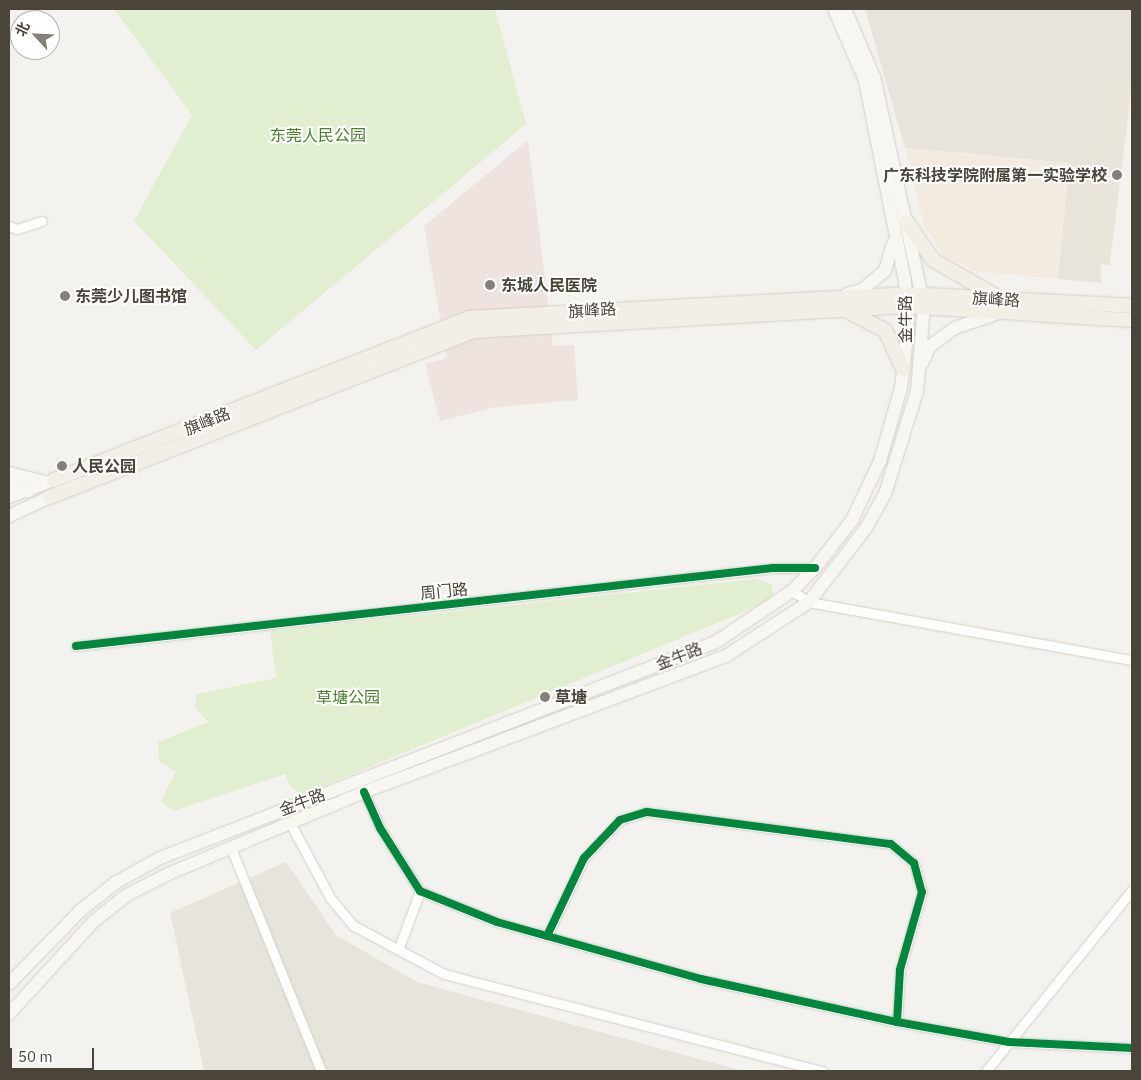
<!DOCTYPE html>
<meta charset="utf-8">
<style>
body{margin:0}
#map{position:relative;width:1141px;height:1080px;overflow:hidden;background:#f4f2ee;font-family:"IBM Plex Sans","Noto Sans SC",sans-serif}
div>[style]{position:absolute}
.residential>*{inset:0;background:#e7e4dc}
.commercial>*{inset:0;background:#f3ebdf}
.education>*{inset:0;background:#eae5da;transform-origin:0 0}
.medical>*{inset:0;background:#eee3df}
.green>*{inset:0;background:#e1eecf}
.roads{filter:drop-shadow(0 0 1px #d2d0cb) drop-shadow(0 0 1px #d2d0cb)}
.minor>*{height:9px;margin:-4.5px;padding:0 4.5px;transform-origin:4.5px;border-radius:4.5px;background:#fdfdfc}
.secondary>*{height:12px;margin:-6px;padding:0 6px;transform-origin:6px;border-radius:6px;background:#f7f6f1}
.primary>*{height:14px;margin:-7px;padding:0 7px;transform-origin:7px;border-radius:7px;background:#f2efe6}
.cycleway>*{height:8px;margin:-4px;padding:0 4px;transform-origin:4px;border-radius:4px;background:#00873e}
.dots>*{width:14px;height:14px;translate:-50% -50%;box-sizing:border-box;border:2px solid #fff;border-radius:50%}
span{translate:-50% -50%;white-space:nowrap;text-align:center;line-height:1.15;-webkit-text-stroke:4px #fff;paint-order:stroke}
.park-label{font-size:16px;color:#4a7f2a}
.poi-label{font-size:16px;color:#4b4439;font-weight:700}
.right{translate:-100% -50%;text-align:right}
.left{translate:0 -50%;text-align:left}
.street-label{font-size:16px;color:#4b4439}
.frame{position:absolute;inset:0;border:10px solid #4b4439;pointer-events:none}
.north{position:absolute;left:10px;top:10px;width:50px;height:50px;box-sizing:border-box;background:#fff;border:1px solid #b7b4b0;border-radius:50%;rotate:295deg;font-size:14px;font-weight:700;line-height:20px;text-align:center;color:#4b4439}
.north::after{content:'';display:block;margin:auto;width:18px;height:22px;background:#868178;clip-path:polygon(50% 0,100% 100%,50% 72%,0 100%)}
.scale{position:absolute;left:10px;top:1048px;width:84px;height:22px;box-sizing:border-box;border:2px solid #4b4439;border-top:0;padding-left:6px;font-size:15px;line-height:18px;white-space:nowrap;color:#4b4439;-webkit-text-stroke:4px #fff;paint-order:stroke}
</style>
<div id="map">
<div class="residential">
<div style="clip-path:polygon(865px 9px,1132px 9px,1132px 86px,1100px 83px,1101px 283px,1058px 279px,1069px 163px,905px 148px)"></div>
<div style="clip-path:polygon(286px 862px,336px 935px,417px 982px,743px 1071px,204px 1071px,170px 913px)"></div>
</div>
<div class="commercial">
<div style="clip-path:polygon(905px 148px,1069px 163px,1058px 279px,976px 271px,943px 256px,924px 225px)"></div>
</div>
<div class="education">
<div style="left:1100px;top:82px;width:32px;height:181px;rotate:7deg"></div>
</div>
<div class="medical">
<div style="clip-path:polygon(528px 140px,553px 346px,574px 345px,578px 400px,496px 407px,440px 421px,425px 364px,447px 358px,424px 226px)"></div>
</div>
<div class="green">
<div style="clip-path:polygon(114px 9px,495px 9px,526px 124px,256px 350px,134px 221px,192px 115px)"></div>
<div style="clip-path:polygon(756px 579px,771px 584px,773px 595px,765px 603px,302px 795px,291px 787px,285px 774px,173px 811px,161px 801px,176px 772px,159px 761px,158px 742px,208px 722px,195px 707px,197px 694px,276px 678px,270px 631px)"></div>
</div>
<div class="roads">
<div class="minor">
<div style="left:9px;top:226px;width:9px;rotate:21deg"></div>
<div style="left:17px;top:229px;width:26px;rotate:-18deg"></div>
<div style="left:792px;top:591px;width:20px;rotate:33deg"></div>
<div style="left:809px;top:602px;width:328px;rotate:10.2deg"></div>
<div style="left:76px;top:646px;width:701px;rotate:-6.39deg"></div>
<div style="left:773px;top:568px;width:42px"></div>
<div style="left:364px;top:792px;width:39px;rotate:66deg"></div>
<div style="left:380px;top:828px;width:75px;rotate:57.6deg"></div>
<div style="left:420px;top:891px;width:83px;rotate:21.9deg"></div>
<div style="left:497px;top:922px;width:212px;rotate:15.6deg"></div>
<div style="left:701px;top:979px;width:201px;rotate:12.4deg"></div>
<div style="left:897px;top:1022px;width:114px;rotate:10.1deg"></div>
<div style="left:1009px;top:1042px;width:123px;rotate:2.8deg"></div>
<div style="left:290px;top:823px;width:86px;rotate:61.7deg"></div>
<div style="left:331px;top:899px;width:35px;rotate:50deg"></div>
<div style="left:354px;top:926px;width:102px;rotate:28.1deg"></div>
<div style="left:444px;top:974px;width:391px;rotate:14.4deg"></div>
<div style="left:231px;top:848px;width:240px;rotate:68deg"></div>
<div style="left:547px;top:936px;width:86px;rotate:-64.6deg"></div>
<div style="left:584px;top:858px;width:52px;rotate:-46.5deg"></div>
<div style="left:620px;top:820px;width:28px;rotate:-17deg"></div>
<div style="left:647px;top:812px;width:246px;rotate:7.5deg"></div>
<div style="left:891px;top:844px;width:30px;rotate:40deg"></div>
<div style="left:914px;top:863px;width:30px;rotate:75deg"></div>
<div style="left:922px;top:892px;width:81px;rotate:105.8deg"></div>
<div style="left:900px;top:970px;width:52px;rotate:93.3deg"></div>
<div style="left:398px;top:950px;width:63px;rotate:-69.6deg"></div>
<div style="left:986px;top:1071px;width:233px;rotate:-51.1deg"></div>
</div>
<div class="secondary">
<div style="left:847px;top:294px;width:16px;rotate:-15deg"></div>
<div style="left:862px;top:290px;width:30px;rotate:-40deg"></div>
<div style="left:885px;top:271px;width:29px;rotate:-74deg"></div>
<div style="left:922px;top:363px;width:19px;rotate:-65deg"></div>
<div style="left:930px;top:346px;width:31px;rotate:-36deg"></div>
<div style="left:955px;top:328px;width:46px;rotate:-19.2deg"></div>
<div style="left:9px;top:473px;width:36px;rotate:14deg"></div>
<div style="left:9px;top:483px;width:21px;rotate:23deg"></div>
<div style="left:9px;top:497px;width:48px;rotate:-20.7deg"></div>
<div style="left:9px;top:516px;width:45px;rotate:-24.9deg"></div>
<div style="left:9px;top:984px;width:102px;rotate:-45.8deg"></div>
<div style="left:80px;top:911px;width:45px;rotate:-38.7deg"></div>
<div style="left:115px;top:883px;width:51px;rotate:-29.1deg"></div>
<div style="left:160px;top:858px;width:596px;rotate:-21.23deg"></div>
<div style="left:716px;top:642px;width:92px;rotate:-33.9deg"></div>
<div style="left:792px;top:591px;width:33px;rotate:-45deg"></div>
<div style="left:815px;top:568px;width:61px;rotate:-52.4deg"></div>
<div style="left:852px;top:520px;width:65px;rotate:-64.6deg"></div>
<div style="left:880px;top:461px;width:76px;rotate:-74deg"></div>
<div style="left:901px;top:388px;width:60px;rotate:-83.3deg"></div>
<div style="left:908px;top:328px;width:47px;rotate:-93.7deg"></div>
<div style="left:905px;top:281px;width:205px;rotate:-101.3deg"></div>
<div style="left:865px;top:80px;width:77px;rotate:-113.6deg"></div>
<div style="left:9px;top:1014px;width:125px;rotate:-47.6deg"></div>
<div style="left:93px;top:922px;width:43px;rotate:-38.5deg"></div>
<div style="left:127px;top:895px;width:46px;rotate:-27.1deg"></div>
<div style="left:168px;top:874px;width:212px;rotate:-22.7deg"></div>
<div style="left:364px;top:792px;width:387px;rotate:-20.6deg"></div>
<div style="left:726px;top:656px;width:99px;rotate:-33deg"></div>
<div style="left:809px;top:602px;width:93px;rotate:-52.4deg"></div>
<div style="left:866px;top:528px;width:39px;rotate:-61deg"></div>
<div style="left:885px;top:494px;width:108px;rotate:-72.7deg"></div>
<div style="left:917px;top:391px;width:85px;rotate:-85.3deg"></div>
<div style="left:924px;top:306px;width:234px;rotate:-102.3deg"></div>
<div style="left:874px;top:77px;width:74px;rotate:-113.1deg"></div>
</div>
<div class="primary">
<div style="left:907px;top:222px;width:46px;rotate:55.6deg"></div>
<div style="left:933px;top:260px;width:70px;rotate:29.8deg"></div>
<div style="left:851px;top:313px;width:38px;rotate:27deg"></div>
<div style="left:885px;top:330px;width:43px;rotate:65.2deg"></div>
<div style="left:54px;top:480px;width:445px;rotate:-21.3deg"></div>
<div style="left:469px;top:318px;width:438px;rotate:-3.1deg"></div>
<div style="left:906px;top:294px;width:226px;rotate:3deg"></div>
<div style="left:50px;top:497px;width:454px;rotate:-21.4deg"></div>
<div style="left:473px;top:331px;width:435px;rotate:-3.3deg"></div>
<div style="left:907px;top:306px;width:225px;rotate:3.6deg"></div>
</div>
</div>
<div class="cycleway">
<div style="left:76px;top:646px;width:701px;rotate:-6.39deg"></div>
<div style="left:773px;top:568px;width:42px"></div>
<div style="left:364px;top:792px;width:39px;rotate:66deg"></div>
<div style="left:380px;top:828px;width:75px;rotate:57.6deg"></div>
<div style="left:420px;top:891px;width:83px;rotate:21.9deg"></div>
<div style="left:497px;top:922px;width:212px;rotate:15.6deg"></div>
<div style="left:701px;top:979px;width:201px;rotate:12.4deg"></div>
<div style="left:897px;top:1022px;width:114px;rotate:10.1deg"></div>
<div style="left:1009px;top:1042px;width:123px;rotate:2.8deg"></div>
<div style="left:547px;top:936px;width:86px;rotate:-64.6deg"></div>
<div style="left:584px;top:858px;width:52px;rotate:-46.5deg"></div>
<div style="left:620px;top:820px;width:28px;rotate:-17deg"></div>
<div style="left:647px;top:812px;width:246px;rotate:7.5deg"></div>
<div style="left:891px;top:844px;width:30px;rotate:40deg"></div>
<div style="left:914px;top:863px;width:30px;rotate:75deg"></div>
<div style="left:922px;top:892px;width:81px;rotate:105.8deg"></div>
<div style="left:900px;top:970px;width:52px;rotate:93.3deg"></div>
</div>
<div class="dots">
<div style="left:1117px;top:175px;background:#868178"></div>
<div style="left:490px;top:285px;background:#868178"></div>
<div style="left:65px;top:296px;background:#868178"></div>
<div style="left:62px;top:466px;background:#868178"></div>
<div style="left:545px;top:697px;background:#868178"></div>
</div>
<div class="park-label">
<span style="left:318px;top:135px">东莞人民公园</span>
<span style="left:348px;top:697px">草塘公园</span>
</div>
<div class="poi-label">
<span class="right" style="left:1107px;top:175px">广东科技学院附属第一实验学校</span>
<span class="left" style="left:501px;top:285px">东城人民医院</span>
<span class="left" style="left:75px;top:296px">东莞少儿图书馆</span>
<span class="left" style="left:72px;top:466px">人民公园</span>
<span class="left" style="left:555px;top:697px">草塘</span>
</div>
<div class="street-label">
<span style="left:996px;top:299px;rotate:3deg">旗峰路</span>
<span style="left:592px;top:310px;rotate:-4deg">旗峰路</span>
<span style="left:905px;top:319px;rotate:-90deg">金牛路</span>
<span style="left:207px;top:421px;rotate:-22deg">旗峰路</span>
<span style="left:444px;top:591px;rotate:-6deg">周门路</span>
<span style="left:679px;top:656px;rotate:-21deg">金牛路</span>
<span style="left:302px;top:802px;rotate:-21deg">金牛路</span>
</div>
<div class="frame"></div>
<div class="north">北</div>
<div class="scale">50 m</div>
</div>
